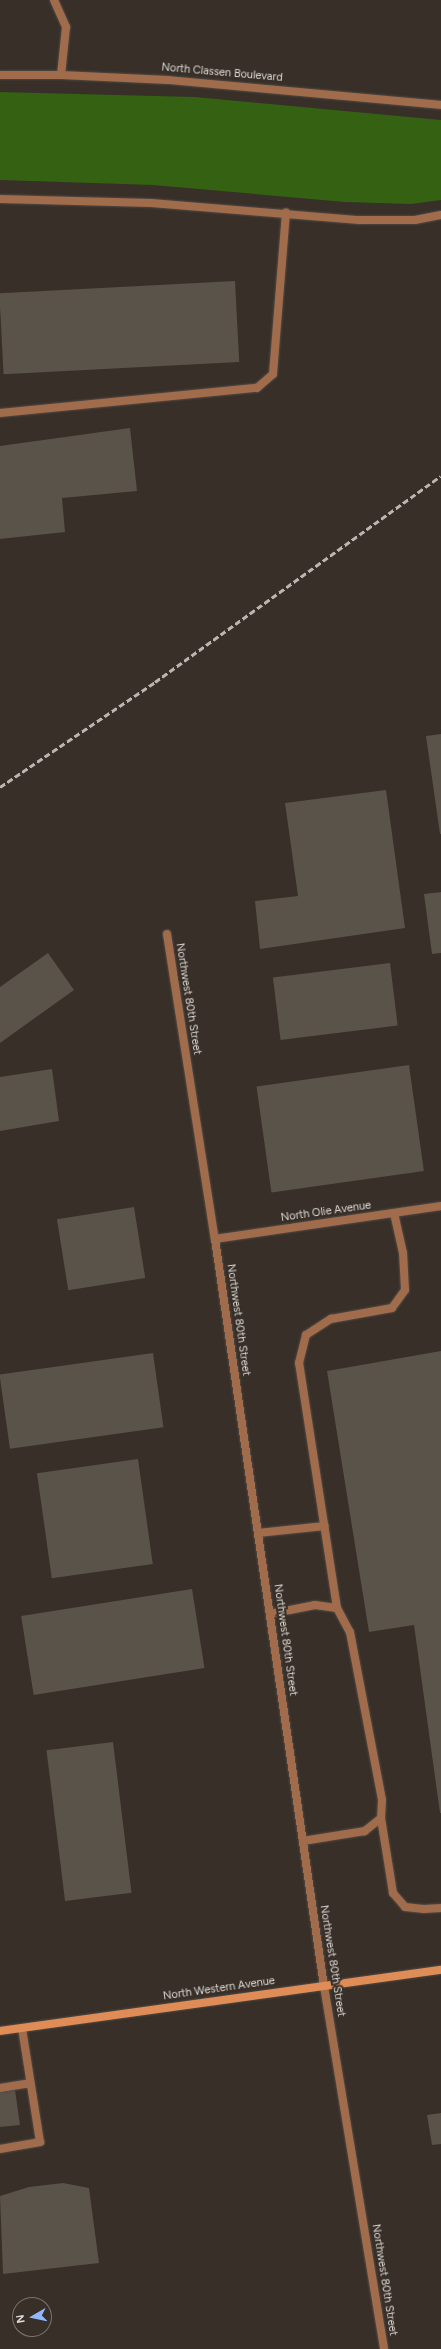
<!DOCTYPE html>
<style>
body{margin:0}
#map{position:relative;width:441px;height:2349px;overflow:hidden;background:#372f28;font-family:Figtree,sans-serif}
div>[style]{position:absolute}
.green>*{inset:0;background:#346112}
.building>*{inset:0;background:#5a534a;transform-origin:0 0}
.roads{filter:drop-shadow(0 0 1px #524a44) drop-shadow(0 0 1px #524a44)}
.service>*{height:8px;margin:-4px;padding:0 4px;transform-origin:4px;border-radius:4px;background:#a06c4c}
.minor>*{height:8px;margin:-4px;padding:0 4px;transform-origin:4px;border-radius:4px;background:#a06c4c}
.tertiary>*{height:8px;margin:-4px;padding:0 4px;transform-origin:4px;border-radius:4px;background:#a06c4c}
.secondary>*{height:8px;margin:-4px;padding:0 4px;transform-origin:4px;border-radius:4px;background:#df8c57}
.rail>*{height:3px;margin-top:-1.5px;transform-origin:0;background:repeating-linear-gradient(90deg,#bbb6b0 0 6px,transparent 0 9px)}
span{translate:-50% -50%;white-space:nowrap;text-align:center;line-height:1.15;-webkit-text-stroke:4px #372f28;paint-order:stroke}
.street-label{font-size:11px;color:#ded9d4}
.north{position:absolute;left:12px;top:2297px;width:40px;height:40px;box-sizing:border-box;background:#372f28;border:1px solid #7a736d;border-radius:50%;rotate:261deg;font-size:11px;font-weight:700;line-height:16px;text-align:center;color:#ded9d4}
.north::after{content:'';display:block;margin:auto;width:14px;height:18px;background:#92b7fd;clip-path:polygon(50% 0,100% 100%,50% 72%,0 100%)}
</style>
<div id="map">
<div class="green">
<div style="clip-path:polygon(0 92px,195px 97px,441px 120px,441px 200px,411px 204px,345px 202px,153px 185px,0 180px)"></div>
</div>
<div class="building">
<div style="left:235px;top:281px;width:81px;height:236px;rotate:87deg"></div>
<div style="clip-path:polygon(130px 428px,137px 491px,62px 498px,65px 532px,0 539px,0 446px)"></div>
<div style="clip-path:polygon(441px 734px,441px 834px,440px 834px,426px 736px)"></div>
<div style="clip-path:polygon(386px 790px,405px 928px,260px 949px,255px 901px,298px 896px,285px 803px)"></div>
<div style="clip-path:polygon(441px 892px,441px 953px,432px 954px,424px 894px)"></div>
<div style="clip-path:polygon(48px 953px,74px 990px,0 1043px,0 987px)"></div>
<div style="left:390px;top:963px;width:63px;height:118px;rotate:83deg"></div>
<div style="left:409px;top:1065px;width:107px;height:154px;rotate:82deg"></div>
<div style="clip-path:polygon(52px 1069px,59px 1121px,0 1131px,0 1077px)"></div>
<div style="left:134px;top:1207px;width:72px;height:78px;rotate:81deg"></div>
<div style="clip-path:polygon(441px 1351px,441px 1813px,440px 1813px,414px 1625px,369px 1632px,327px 1371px)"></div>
<div style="left:153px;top:1353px;width:75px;height:155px;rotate:82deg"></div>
<div style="left:138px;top:1459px;width:106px;height:102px;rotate:82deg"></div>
<div style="left:192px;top:1589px;width:80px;height:173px;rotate:81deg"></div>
<div style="left:113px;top:1742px;width:152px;height:67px;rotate:83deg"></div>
<div style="clip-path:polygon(15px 2090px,20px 2125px,0 2127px,0 2092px)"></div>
<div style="clip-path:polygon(441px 2113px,441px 2144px,432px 2145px,427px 2115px)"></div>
<div style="clip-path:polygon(63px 2183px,89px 2188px,99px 2263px,3px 2274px,0 2196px,29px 2187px)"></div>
</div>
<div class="roads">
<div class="service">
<div style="left:54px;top:0;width:30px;rotate:66deg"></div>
<div style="left:66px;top:27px;width:48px;rotate:95.9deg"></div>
<div style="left:0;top:413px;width:258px;rotate:-5.6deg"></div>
<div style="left:257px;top:388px;width:21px;rotate:-41deg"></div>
<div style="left:273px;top:374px;width:162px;rotate:-85.4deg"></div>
<div style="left:258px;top:1533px;width:67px;rotate:-6deg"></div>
<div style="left:337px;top:1608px;width:248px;rotate:-98.8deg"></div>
<div style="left:299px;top:1363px;width:29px;rotate:-76deg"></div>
<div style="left:306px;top:1335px;width:30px;rotate:-33deg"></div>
<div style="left:331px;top:1319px;width:62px;rotate:-10.2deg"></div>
<div style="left:392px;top:1308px;width:22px;rotate:-54deg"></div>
<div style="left:405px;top:1290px;width:37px;rotate:-93deg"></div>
<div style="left:403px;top:1253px;width:41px;rotate:-102.7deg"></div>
<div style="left:270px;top:1614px;width:46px;rotate:-11.3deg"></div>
<div style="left:315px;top:1605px;width:22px;rotate:8deg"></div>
<div style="left:337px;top:1608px;width:27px;rotate:62deg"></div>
<div style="left:350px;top:1632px;width:171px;rotate:79.2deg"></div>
<div style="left:382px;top:1800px;width:18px;rotate:93deg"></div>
<div style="left:381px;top:1818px;width:21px;rotate:141deg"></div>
<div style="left:365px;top:1831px;width:63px;rotate:170.8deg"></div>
<div style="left:381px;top:1818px;width:76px;rotate:80.9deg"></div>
<div style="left:393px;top:1893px;width:18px;rotate:49deg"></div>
<div style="left:405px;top:1907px;width:19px;rotate:6deg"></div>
<div style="left:424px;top:1909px;width:17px;rotate:-3deg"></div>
<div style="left:0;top:2088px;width:30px;rotate:-9deg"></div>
<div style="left:0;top:2149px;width:41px;rotate:-9.9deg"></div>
<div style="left:40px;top:2142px;width:115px;rotate:-99deg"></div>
</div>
<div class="minor">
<div style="left:167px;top:934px;width:309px;rotate:81.1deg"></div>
<div style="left:215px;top:1239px;width:755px;rotate:81.7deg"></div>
<div style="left:324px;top:1986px;width:368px;rotate:80.6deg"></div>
<div style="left:215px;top:1239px;width:228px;rotate:-8.3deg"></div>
</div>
<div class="tertiary">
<div style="left:0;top:75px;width:61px"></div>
<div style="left:61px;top:75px;width:107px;rotate:2.7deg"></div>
<div style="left:168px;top:80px;width:274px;rotate:5.2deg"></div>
<div style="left:0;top:199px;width:151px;rotate:1.5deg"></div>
<div style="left:151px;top:203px;width:209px;rotate:4.7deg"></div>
<div style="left:359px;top:220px;width:56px"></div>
<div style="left:415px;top:220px;width:26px;rotate:-11deg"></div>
</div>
<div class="secondary">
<div style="left:0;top:2031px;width:445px;rotate:-7.9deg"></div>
</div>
</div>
<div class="rail">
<div style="left:0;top:787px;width:187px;rotate:-34.1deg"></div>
<div style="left:155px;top:682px;width:352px;rotate:-35.8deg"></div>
</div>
<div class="street-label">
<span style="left:222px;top:73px;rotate:5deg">North Classen Boulevard</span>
<span style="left:188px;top:999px;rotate:81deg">Northwest 80th Street</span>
<span style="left:326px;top:1212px;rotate:-8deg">North Olie Avenue</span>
<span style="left:238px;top:1320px;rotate:82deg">Northwest 80th Street</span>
<span style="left:285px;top:1640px;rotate:82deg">Northwest 80th Street</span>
<span style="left:332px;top:1961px;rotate:81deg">Northwest 80th Street</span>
<span style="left:219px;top:1989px;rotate:-8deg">North Western Avenue</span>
<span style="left:384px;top:2280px;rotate:81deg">Northwest 80th Street</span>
</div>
<div class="north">N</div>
</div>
